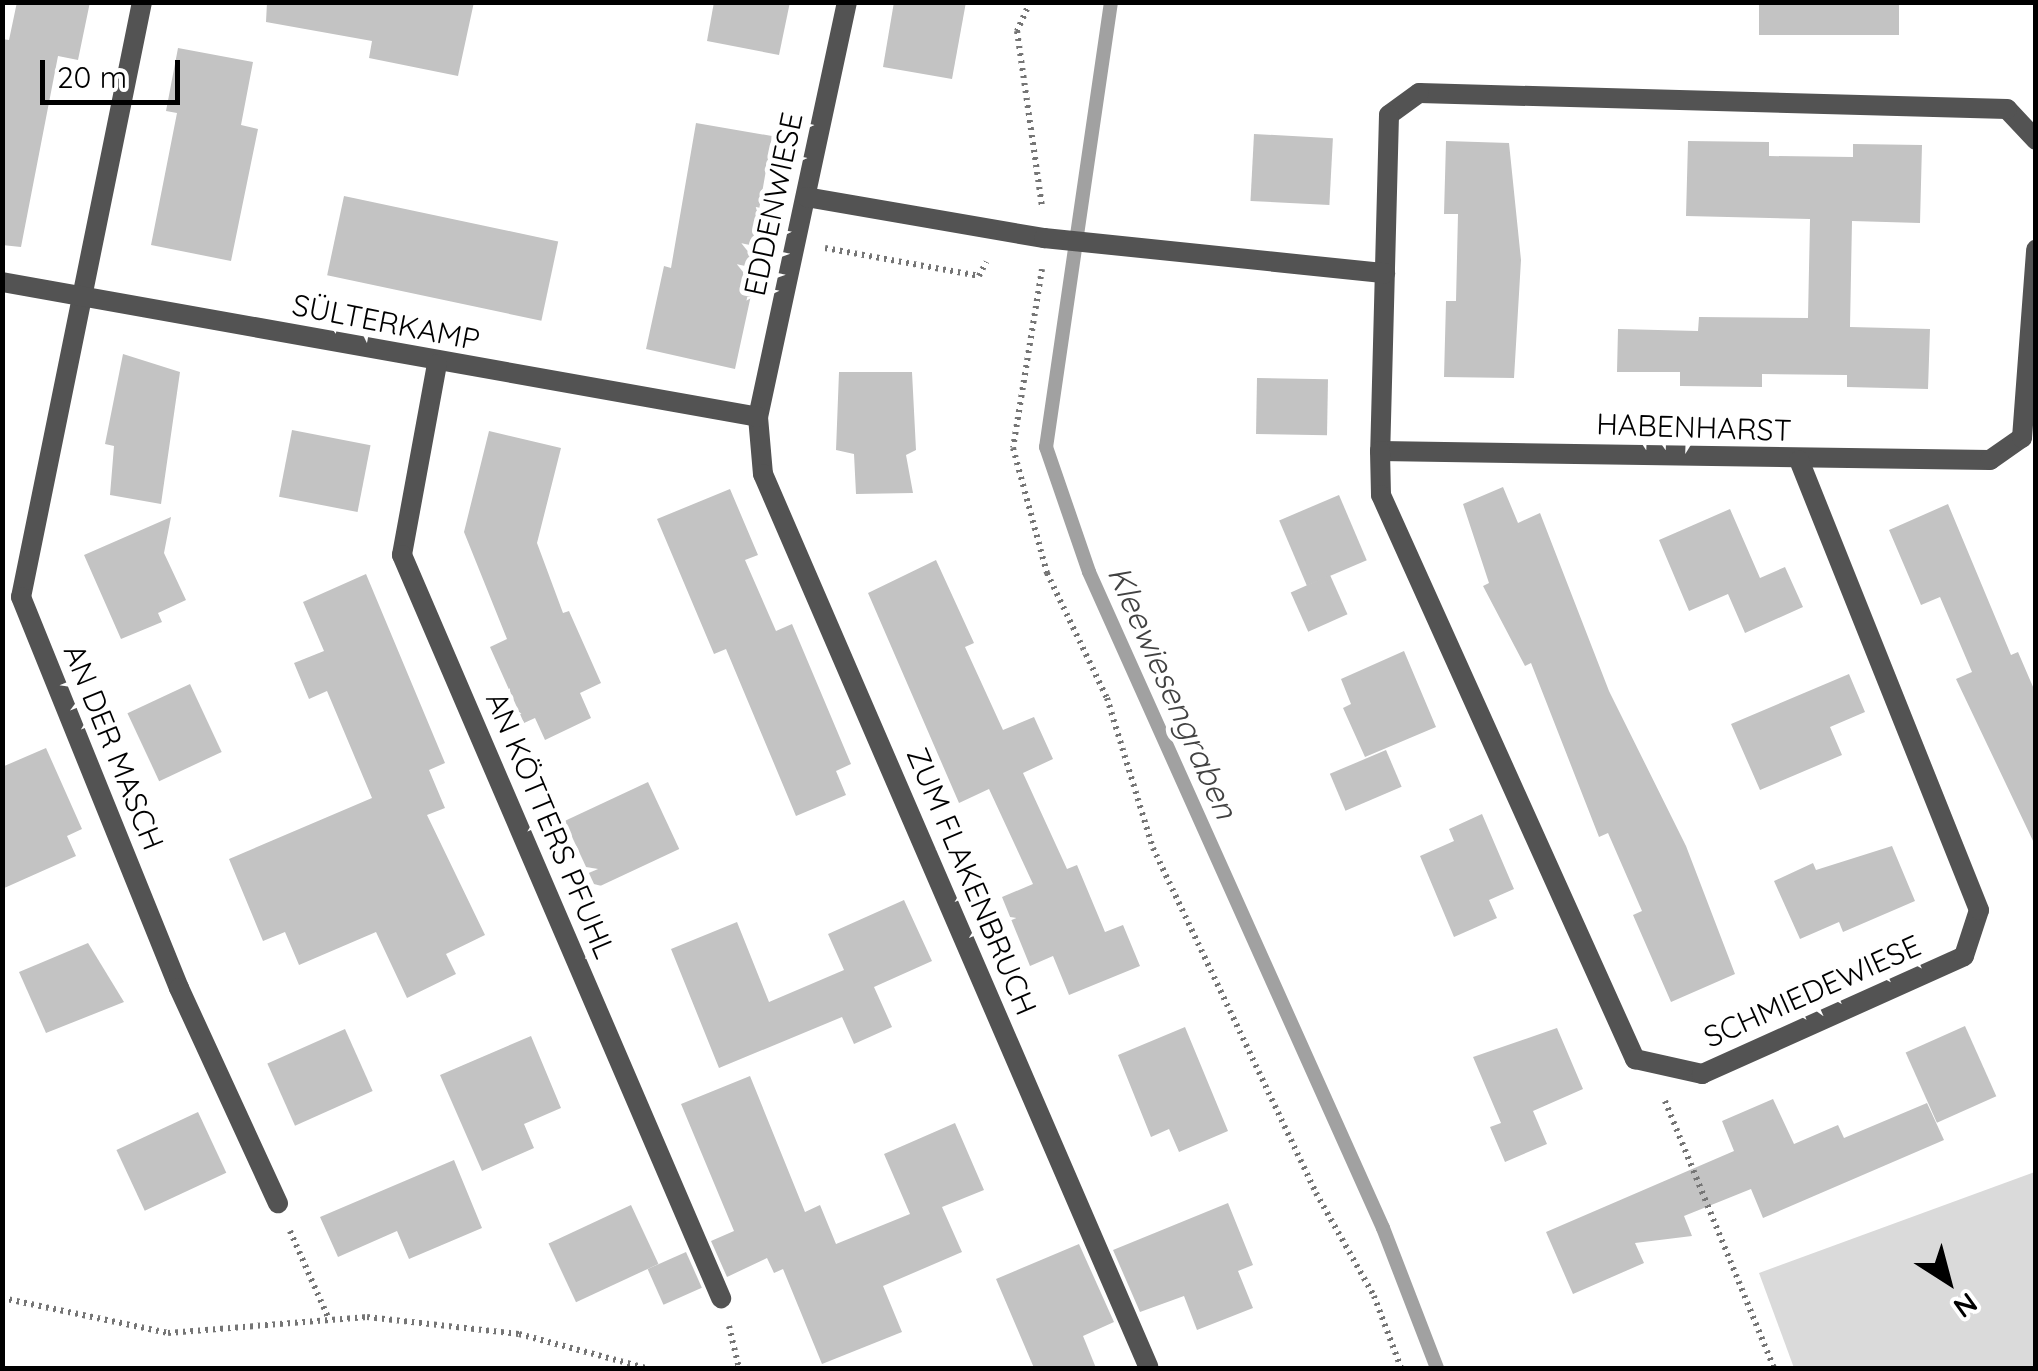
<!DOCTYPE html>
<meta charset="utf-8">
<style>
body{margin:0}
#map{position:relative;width:2038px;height:1371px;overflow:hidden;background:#fff;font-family:Quicksand,sans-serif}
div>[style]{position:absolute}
.green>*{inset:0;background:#dadada}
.stream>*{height:14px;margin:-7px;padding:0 7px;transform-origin:7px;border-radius:7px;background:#a1a1a1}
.building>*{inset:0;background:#c3c3c3;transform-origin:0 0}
.path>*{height:6px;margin-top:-3px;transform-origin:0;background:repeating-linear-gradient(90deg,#757575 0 2.5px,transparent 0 7.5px)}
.street>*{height:20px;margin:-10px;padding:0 10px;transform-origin:10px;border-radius:10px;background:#535353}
span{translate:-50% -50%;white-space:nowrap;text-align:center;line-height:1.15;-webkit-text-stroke:10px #fff;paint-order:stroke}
.street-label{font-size:30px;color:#000}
.water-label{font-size:32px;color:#424242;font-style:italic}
.frame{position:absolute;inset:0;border:5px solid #000;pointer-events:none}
.north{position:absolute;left:1898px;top:1231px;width:100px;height:100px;-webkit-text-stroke:8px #fff;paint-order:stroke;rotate:144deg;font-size:28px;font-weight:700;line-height:40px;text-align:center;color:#000}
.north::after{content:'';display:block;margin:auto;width:35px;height:45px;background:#000;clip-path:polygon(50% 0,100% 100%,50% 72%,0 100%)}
.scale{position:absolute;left:40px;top:60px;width:140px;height:45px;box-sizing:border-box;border:5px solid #000;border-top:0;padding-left:12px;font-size:30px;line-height:35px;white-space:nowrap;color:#000;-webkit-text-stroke:8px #fff;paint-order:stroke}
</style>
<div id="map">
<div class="green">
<div style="clip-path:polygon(2035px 1172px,2035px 1368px,1794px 1368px,1759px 1273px)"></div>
</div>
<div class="stream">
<div style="left:1111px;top:2px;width:450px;rotate:98.3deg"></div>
<div style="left:1046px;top:447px;width:132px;rotate:71deg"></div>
<div style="left:1089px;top:572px;width:719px;rotate:65.86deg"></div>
<div style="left:1383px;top:1228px;width:150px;rotate:68.9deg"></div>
</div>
<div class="building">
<div style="clip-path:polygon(17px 2px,90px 2px,78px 60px,58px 56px,21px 247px,2px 245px,2px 39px,9px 40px)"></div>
<div style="clip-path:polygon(267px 2px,474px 2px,458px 76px,369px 58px,372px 41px,266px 22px)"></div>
<div style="clip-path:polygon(714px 2px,790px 2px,779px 55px,707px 41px)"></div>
<div style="clip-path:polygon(894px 2px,966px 2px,952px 79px,883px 67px)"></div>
<div style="left:1759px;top:2px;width:140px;height:33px"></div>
<div style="clip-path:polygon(178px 48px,253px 62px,241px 125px,258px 129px,231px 261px,151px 245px,177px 113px,166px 111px)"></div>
<div style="clip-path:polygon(696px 123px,772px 136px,746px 284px,753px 286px,735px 369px,646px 349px,664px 266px,671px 268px)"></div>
<div style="left:1254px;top:134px;width:79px;height:67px;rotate:3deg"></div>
<div style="clip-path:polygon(1446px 141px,1509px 143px,1521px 260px,1514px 378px,1444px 377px,1446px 301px,1456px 301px,1458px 214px,1444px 214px)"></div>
<div style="clip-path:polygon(1688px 141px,1769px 142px,1769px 156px,1853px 157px,1853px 144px,1922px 145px,1920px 223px,1852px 221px,1850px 327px,1930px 329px,1928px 389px,1847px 387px,1847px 375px,1762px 374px,1762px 387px,1680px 386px,1680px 372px,1617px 372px,1618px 329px,1698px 331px,1699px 317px,1808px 318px,1810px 219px,1686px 216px)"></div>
<div style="left:344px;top:196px;width:219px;height:81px;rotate:12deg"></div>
<div style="clip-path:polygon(123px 354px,180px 372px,161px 504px,110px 495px,114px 446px,105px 444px)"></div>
<div style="clip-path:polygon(839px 372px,912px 372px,916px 450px,906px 455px,913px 493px,856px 494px,854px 454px,836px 450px)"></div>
<div style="left:1257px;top:378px;width:71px;height:56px;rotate:1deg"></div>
<div style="left:292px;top:430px;width:80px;height:68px;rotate:11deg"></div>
<div style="clip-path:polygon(489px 431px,561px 448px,537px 543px,563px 613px,569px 611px,601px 683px,580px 693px,591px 718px,545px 740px,535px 718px,524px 723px,490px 647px,507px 639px,464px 532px)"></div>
<div style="clip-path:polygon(1503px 487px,1518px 523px,1540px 513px,1609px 691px,1686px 846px,1735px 974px,1671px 1002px,1633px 915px,1642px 911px,1608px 833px,1599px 837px,1531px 663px,1525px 666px,1483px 586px,1489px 583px,1463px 504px)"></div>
<div style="clip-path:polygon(730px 489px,758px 555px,745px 560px,776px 631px,792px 624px,851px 764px,836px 771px,846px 795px,796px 816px,726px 649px,714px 654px,657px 519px)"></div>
<div style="left:1339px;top:495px;width:71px;height:65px;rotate:67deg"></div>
<div style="clip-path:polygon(1948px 504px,2011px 655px,2018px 652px,2036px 694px,2035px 845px,1956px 679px,1972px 672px,1940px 597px,1921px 605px,1889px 530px)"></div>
<div style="clip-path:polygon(1730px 509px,1760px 578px,1785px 567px,1803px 607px,1745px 633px,1728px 594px,1689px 611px,1659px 540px)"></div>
<div style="clip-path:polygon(171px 517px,164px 553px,186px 600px,158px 613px,162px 622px,121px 639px,84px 555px)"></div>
<div style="clip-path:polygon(936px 560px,974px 643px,965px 647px,1003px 730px,1034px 717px,1053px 759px,1023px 773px,1067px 869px,1077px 865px,1105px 932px,1123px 925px,1140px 966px,1069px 995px,1053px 956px,1030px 966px,1002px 897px,1033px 884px,989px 789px,959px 803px,868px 593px)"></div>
<div style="clip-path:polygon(366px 574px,445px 763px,429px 770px,445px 808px,427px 815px,485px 935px,446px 954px,456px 974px,407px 998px,376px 932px,299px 965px,285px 932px,263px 941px,229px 859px,372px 798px,327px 691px,309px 699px,294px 663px,324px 651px,303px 602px)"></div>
<div style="left:1330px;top:575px;width:43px;height:43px;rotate:66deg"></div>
<div style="clip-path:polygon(1404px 651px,1436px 727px,1365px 757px,1343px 708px,1351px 704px,1341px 679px)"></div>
<div style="clip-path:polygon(1849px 674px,1865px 712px,1830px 727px,1842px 755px,1760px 790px,1731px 724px)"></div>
<div style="left:190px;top:684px;width:75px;height:69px;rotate:65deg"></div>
<div style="clip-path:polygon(46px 748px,82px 829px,67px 836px,76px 856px,2px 889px,2px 767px)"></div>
<div style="left:1386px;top:750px;width:40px;height:61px;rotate:67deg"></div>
<div style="left:648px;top:782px;width:74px;height:92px;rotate:65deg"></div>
<div style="clip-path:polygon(1482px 814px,1514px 889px,1489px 900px,1497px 918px,1454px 937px,1420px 856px,1454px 841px,1449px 829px)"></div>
<div style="clip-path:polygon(1892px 846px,1915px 901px,1843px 932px,1839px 922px,1800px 939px,1774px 881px,1813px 863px,1816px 870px)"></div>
<div style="clip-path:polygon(904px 900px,932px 961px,874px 987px,892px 1027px,854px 1044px,842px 1017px,719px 1068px,671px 949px,737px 922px,769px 1002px,844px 970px,828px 934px)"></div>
<div style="clip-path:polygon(88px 943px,124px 1002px,46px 1033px,19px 972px)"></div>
<div style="left:1965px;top:1026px;width:77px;height:65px;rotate:66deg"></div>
<div style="clip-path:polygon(1185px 1027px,1228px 1131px,1179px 1152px,1169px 1129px,1151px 1137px,1118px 1055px)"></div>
<div style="clip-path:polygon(1557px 1028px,1583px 1089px,1533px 1111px,1547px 1144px,1505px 1162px,1490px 1127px,1501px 1123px,1473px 1057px)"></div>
<div style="left:345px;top:1029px;width:68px;height:85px;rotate:66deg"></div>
<div style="clip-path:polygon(531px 1036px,561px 1108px,524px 1124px,534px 1148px,482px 1171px,440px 1075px)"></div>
<div style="clip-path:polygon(750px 1076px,805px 1212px,820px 1205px,836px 1244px,910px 1214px,884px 1154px,955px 1123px,984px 1190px,942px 1207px,962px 1252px,883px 1286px,902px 1332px,822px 1364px,783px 1269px,774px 1273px,767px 1258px,727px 1277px,711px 1241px,734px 1231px,681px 1104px)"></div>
<div style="clip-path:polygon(1773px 1099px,1794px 1144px,1838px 1125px,1844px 1138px,1927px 1103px,1944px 1140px,1763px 1218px,1751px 1189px,1684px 1216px,1692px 1236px,1635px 1243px,1644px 1263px,1573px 1294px,1546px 1232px,1734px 1151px,1722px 1121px)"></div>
<div style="left:198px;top:1112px;width:67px;height:90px;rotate:65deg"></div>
<div style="clip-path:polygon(454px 1160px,482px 1228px,409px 1259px,397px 1231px,338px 1257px,320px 1217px)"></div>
<div style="clip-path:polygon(1228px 1203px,1253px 1265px,1238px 1271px,1253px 1308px,1197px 1330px,1184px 1296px,1140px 1312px,1113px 1250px)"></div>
<div style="left:631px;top:1205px;width:65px;height:91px;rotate:65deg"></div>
<div style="clip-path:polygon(1079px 1244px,1114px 1322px,1083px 1336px,1096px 1368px,1034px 1368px,996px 1279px)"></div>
<div style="left:686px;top:1252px;width:39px;height:42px;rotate:66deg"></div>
</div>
<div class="path">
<div style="left:1030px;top:2px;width:32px;rotate:114deg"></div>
<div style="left:1017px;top:31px;width:178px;rotate:81.9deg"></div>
<div style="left:825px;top:248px;width:157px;rotate:10.3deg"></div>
<div style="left:979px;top:276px;width:16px;rotate:-63deg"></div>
<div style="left:1042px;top:269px;width:181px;rotate:99.2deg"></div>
<div style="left:1013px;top:448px;width:130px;rotate:74.8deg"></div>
<div style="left:1047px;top:573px;width:139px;rotate:64.4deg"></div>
<div style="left:1107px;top:698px;width:157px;rotate:73deg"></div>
<div style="left:1153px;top:848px;width:382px;rotate:64.7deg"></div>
<div style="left:1316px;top:1193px;width:118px;rotate:60.6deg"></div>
<div style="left:1374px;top:1296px;width:77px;rotate:69.4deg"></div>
<div style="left:1665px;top:1101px;width:288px;rotate:67.8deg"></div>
<div style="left:290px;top:1231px;width:94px;rotate:66.2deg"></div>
<div style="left:2px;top:1298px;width:170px;rotate:11.9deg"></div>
<div style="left:168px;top:1333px;width:200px;rotate:-4.6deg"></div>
<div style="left:367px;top:1317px;width:153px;rotate:6.4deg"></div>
<div style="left:519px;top:1334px;width:131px;rotate:15deg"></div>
<div style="left:729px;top:1326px;width:43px;rotate:76.6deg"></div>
</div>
<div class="street">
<div style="left:142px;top:2px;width:607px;rotate:101.49deg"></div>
<div style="left:21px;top:597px;width:422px;rotate:68deg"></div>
<div style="left:179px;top:988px;width:237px;rotate:65.3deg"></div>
<div style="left:847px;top:2px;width:424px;rotate:102.1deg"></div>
<div style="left:758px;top:417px;width:57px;rotate:85deg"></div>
<div style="left:763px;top:474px;width:972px;rotate:66.65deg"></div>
<div style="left:2036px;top:140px;width:42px;rotate:-133.1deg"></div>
<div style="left:2007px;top:109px;width:588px;rotate:-178.44deg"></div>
<div style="left:1419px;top:93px;width:37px;rotate:144deg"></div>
<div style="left:1389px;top:115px;width:336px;rotate:91.5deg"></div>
<div style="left:1380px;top:451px;width:610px;rotate:0.85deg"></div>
<div style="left:1990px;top:460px;width:39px;rotate:-35deg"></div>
<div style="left:2022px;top:438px;width:189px;rotate:-85.7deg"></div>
<div style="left:806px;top:197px;width:242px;rotate:9.8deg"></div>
<div style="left:1044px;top:238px;width:343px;rotate:5.9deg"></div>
<div style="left:2px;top:282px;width:768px;rotate:10.12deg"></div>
<div style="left:437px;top:364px;width:194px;rotate:100.4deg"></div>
<div style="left:402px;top:555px;width:809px;rotate:66.76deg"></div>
<div style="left:1380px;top:451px;width:44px;rotate:88.7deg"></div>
<div style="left:1381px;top:495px;width:619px;rotate:65.76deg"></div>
<div style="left:1635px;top:1059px;width:69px;rotate:12.6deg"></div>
<div style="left:1702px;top:1074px;width:287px;rotate:-24.2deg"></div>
<div style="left:1964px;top:956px;width:48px;rotate:-71.9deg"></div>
<div style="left:1979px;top:910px;width:484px;rotate:-111.8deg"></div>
</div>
<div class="street-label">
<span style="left:773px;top:204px;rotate:-78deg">EDDENWIESE</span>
<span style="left:386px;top:322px;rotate:11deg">SÜLTERKAMP</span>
<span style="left:1694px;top:427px;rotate:2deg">HABENHARST</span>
<span style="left:114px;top:747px;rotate:68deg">AN DER MASCH</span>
<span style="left:551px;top:825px;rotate:67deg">AN KÖTTERS PFUHL</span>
<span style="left:972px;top:881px;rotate:67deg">ZUM FLAKENBRUCH</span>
<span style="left:1812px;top:991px;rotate:-24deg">SCHMIEDEWIESE</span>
</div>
<div class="water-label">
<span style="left:1173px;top:692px;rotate:66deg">Kleewiesengraben</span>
</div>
<div class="frame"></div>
<div class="north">N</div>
<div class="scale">20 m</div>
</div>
